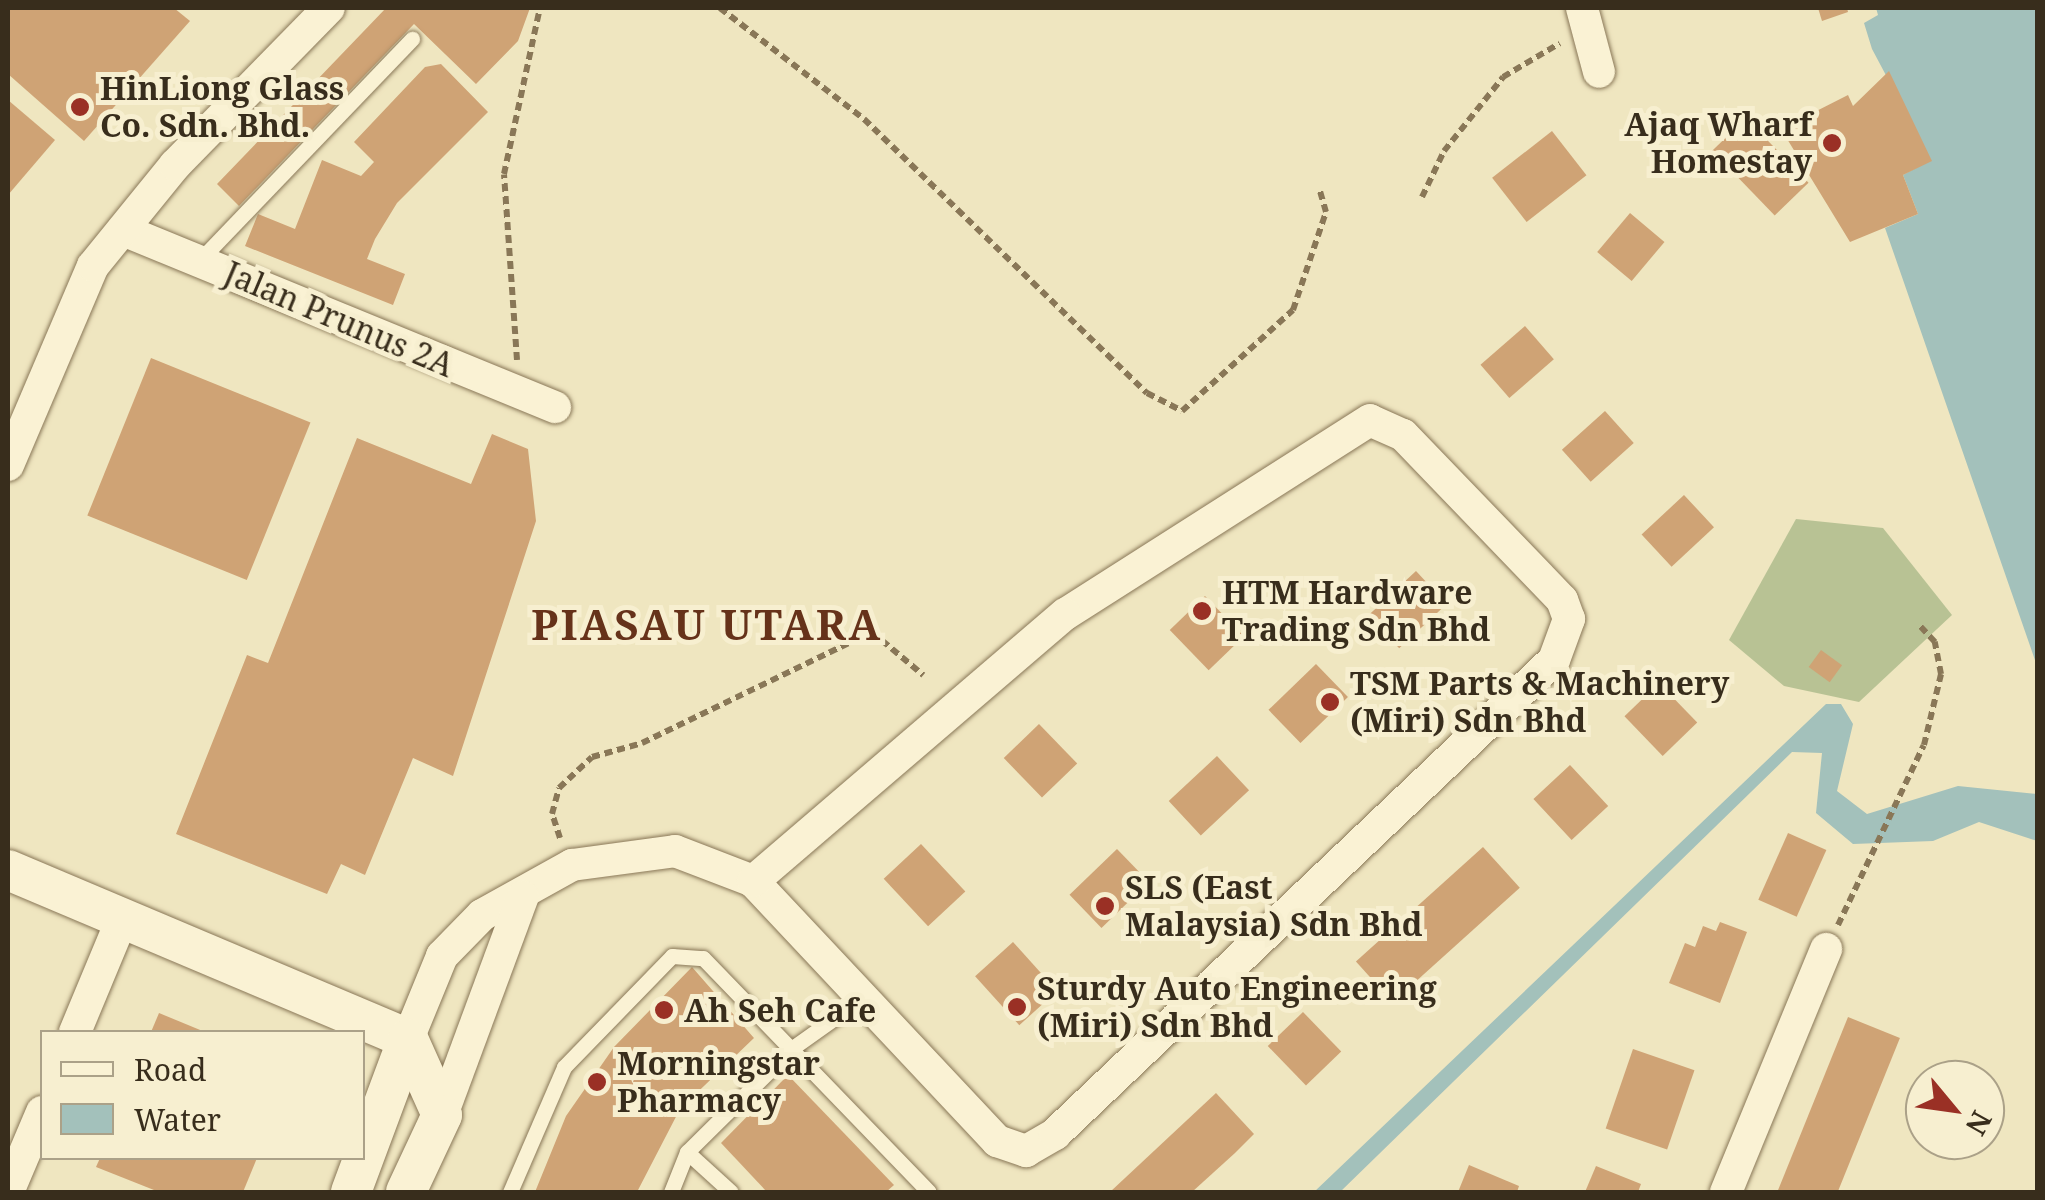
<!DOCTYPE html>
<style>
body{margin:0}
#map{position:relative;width:2045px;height:1200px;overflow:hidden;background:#efe6c0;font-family:"Noto Serif",serif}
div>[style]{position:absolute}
.cemetery>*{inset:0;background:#b8c294}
.water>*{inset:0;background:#a3c1bb}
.building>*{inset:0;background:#cfa375;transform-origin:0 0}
.path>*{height:6px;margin-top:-3px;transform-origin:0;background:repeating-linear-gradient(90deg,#897757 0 8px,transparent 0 13px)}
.roads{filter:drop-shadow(0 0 2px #897757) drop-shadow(0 0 2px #897757)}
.service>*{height:15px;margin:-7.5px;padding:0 7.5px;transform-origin:7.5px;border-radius:7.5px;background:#faf2d4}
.minor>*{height:32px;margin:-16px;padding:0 16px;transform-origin:16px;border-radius:16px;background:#faf2d4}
.tertiary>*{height:40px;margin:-20px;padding:0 20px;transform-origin:20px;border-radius:20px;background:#faf2d4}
.dots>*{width:28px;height:28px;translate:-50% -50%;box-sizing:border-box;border:5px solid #f7efd0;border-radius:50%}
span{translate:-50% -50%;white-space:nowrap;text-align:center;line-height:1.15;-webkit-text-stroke:10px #f7efd0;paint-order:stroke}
.poi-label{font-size:32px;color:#382d1c;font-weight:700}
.left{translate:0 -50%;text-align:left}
.right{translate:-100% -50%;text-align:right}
.street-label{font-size:32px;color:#382d1c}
.district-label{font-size:42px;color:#66321a;font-weight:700;letter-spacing:2.5px}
.frame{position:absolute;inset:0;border:10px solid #382d1c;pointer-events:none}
.legend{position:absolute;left:40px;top:1030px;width:325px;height:130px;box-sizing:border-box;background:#f7efd0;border:2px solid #aba188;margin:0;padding:12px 18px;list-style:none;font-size:30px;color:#382d1c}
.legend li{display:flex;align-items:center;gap:20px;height:50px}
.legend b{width:50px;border:2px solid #aba188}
.north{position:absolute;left:1905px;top:1060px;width:100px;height:100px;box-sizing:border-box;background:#f7efd0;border:2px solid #aba188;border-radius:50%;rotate:119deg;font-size:28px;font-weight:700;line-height:40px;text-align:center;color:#382d1c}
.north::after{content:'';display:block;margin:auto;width:35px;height:45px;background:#9a3025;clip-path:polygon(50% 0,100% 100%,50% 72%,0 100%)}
</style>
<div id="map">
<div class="cemetery">
<div style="clip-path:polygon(1796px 519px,1883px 528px,1952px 615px,1859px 702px,1784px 686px,1729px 640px)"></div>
</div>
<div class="water">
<div style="clip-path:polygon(1876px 8px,2037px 8px,2037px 666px,1885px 228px,1918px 214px,1903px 175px,1931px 160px,1872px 49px,1864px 23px,1878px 15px)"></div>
<div style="clip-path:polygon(1826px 704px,1841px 704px,1853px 724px,1837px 791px,1867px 814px,1958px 786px,2037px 794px,2037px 841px,1979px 822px,1933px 841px,1853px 844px,1816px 813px,1822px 753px,1792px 752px,1340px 1192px,1314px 1192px)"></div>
</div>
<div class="building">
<div style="clip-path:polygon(8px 8px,174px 8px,190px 21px,84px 141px,8px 74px)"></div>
<div style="clip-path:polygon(386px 8px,530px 8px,518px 41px,476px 84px,414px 24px,239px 206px,217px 184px)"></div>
<div style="clip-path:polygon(1818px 8px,1847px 8px,1848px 12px,1822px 21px)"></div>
<div style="clip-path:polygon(441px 64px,488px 112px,397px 203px,375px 239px,367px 259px,405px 274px,393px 305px,245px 246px,258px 214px,295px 229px,322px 160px,361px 176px,374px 162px,354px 142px,425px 67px)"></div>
<div style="clip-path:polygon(1889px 71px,1932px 161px,1903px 175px,1918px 214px,1850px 242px,1781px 129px,1848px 95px,1853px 106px)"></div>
<div style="clip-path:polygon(8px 100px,55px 140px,8px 195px)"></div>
<div style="left:1746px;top:118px;width:90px;height:47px;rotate:46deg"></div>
<div style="left:1552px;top:131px;width:56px;height:76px;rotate:52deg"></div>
<div style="left:1630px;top:213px;width:45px;height:51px;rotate:40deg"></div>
<div style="left:1525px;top:326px;width:44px;height:59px;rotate:49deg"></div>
<div style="left:151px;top:358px;width:172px;height:170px;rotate:22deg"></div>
<div style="left:1605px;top:411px;width:43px;height:58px;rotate:48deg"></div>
<div style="clip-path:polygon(492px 434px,528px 449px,536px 521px,453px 776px,413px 758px,365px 875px,341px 864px,327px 894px,176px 834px,247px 655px,268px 663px,357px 438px,471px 484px)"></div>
<div style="left:1684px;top:495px;width:44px;height:58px;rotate:47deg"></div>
<div style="left:1416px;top:571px;width:45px;height:65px;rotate:47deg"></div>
<div style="left:1205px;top:596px;width:56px;height:49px;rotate:46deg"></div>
<div style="left:1821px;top:650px;width:26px;height:21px;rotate:36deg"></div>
<div style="left:1316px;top:664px;width:46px;height:66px;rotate:46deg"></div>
<div style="left:1659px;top:683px;width:55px;height:48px;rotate:46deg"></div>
<div style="left:1039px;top:724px;width:55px;height:49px;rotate:46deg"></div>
<div style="left:1217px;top:756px;width:47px;height:66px;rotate:47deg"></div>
<div style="left:1570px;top:765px;width:56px;height:50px;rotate:47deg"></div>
<div style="left:1788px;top:833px;width:42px;height:73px;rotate:24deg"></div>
<div style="left:921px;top:844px;width:65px;height:51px;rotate:47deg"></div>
<div style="left:1483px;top:847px;width:55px;height:171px;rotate:48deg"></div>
<div style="left:1117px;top:849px;width:46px;height:66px;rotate:46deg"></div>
<div style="clip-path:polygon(1720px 922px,1747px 932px,1720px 1003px,1669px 983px,1685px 943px,1695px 947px,1703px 926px,1716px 931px)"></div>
<div style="left:1013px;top:942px;width:66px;height:51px;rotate:48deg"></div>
<div style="clip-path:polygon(692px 967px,754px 1038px,680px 1109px,637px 1192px,535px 1192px,566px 1116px,614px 1047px)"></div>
<div style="left:1303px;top:1012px;width:55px;height:49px;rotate:46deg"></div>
<div style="clip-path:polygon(159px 1013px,205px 1032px,151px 1032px)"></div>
<div style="left:1848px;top:1017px;width:56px;height:188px;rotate:22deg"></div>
<div style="left:1633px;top:1049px;width:65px;height:84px;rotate:19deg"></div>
<div style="clip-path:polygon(788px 1075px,894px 1185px,886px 1192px,767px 1192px,721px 1143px)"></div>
<div style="clip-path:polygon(1216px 1093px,1254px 1134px,1235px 1153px,1192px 1192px,1110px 1192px)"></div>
<div style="clip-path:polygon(100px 1158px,257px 1158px,243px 1192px,159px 1192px,96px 1167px)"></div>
<div style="clip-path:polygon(1469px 1165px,1519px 1186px,1517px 1192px,1458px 1192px)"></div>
<div style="clip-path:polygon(1596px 1166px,1641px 1184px,1638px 1192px,1585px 1192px)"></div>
</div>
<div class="path">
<div style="left:720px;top:8px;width:182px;rotate:37.6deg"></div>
<div style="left:864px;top:119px;width:394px;rotate:44.1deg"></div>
<div style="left:1147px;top:393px;width:39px;rotate:27deg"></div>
<div style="left:1182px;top:411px;width:150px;rotate:-42.3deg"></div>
<div style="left:1293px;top:310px;width:103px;rotate:-71.4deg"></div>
<div style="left:1326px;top:212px;width:22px;rotate:-106deg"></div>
<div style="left:1422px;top:197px;width:51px;rotate:-64.4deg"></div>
<div style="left:1444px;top:151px;width:95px;rotate:-51.4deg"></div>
<div style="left:1503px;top:77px;width:66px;rotate:-30.8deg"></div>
<div style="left:517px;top:360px;width:186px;rotate:-94deg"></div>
<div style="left:504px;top:174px;width:170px;rotate:-77.8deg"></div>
<div style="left:560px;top:838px;width:25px;rotate:-108deg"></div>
<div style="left:552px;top:814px;width:27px;rotate:-75deg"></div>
<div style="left:559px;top:788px;width:45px;rotate:-43.2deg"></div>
<div style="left:592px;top:757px;width:52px;rotate:-15.6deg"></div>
<div style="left:642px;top:743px;width:255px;rotate:-25.8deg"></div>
<div style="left:872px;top:632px;width:67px;rotate:40.1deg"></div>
<div style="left:1838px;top:925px;width:199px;rotate:-64.5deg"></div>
<div style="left:1924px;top:745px;width:73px;rotate:-76.5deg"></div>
<div style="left:1941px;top:674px;width:33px;rotate:-101deg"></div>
<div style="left:1935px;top:642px;width:25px;rotate:-133deg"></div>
</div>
<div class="roads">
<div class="service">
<div style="left:199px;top:261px;width:308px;rotate:-46.2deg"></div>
<div style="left:687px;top:1152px;width:59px;rotate:42.3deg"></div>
<div style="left:510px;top:1192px;width:136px;rotate:-66.6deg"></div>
<div style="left:564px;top:1067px;width:155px;rotate:-45.8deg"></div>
<div style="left:672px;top:956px;width:31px;rotate:4deg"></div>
<div style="left:703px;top:958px;width:325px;rotate:46deg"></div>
<div style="left:671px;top:1192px;width:43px;rotate:-68.2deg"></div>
<div style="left:687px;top:1152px;width:146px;rotate:-44.7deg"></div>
<div style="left:791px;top:1049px;width:85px;rotate:-35.4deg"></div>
</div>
<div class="minor">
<div style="left:1582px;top:8px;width:66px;rotate:75.1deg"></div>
<div style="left:123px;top:230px;width:467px;rotate:22.3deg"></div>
<div style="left:8px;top:465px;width:216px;rotate:-66.9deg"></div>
<div style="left:93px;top:266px;width:130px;rotate:-50.9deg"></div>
<div style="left:175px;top:165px;width:220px;rotate:-45.6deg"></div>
<div style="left:75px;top:1032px;width:122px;rotate:-67.4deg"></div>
<div style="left:408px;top:1039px;width:90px;rotate:-67.7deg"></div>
<div style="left:442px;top:956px;width:57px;rotate:-45.7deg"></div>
<div style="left:482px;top:915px;width:103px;rotate:-29.1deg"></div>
<div style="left:572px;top:865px;width:104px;rotate:-7.7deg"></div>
<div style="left:675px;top:851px;width:84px;rotate:21deg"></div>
<div style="left:753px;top:881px;width:357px;rotate:46.8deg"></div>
<div style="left:997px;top:1141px;width:31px;rotate:19deg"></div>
<div style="left:1026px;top:1151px;width:34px;rotate:-30deg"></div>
<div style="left:1055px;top:1134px;width:688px;rotate:-43.53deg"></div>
<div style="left:1554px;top:660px;width:44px;rotate:-69.9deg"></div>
<div style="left:1569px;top:619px;width:20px;rotate:-110deg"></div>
<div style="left:1562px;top:600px;width:229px;rotate:-133.9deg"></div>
<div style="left:1403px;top:435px;width:36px;rotate:-156deg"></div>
<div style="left:1370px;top:420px;width:361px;rotate:147.5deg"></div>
<div style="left:1065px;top:614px;width:411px;rotate:139.4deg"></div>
<div style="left:442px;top:1115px;width:233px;rotate:-69.7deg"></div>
<div style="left:8px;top:1192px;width:87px;rotate:-67deg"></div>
<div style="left:1726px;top:1192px;width:263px;rotate:-67.6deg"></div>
</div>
<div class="tertiary">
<div style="left:8px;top:870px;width:434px;rotate:22.9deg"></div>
<div style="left:408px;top:1039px;width:83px;rotate:65.9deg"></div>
<div style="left:442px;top:1115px;width:85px;rotate:115.1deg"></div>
<div style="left:351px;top:1192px;width:163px;rotate:-69.6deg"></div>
</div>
</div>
<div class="dots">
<div style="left:80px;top:107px;background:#9a3025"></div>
<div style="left:1832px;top:143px;background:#9a3025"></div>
<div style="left:1202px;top:611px;background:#9a3025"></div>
<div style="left:1330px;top:702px;background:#9a3025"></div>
<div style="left:1105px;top:906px;background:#9a3025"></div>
<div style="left:1017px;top:1007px;background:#9a3025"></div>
<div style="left:664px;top:1010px;background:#9a3025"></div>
<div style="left:597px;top:1082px;background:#9a3025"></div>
</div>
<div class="poi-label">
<span class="left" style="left:100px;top:107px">HinLiong Glass<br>Co. Sdn. Bhd.</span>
<span class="right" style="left:1812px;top:143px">Ajaq Wharf<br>Homestay</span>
<span class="left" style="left:1222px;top:611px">HTM Hardware<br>Trading Sdn Bhd</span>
<span class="left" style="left:1350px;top:702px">TSM Parts &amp; Machinery<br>(Miri) Sdn Bhd</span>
<span class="left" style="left:1125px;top:906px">SLS (East<br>Malaysia) Sdn Bhd</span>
<span class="left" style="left:1037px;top:1007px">Sturdy Auto Engineering<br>(Miri) Sdn Bhd</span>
<span class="left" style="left:684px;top:1010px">Ah Seh Cafe</span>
<span class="left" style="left:617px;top:1082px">Morningstar<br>Pharmacy</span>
</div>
<div class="street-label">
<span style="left:339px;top:319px;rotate:23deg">Jalan Prunus 2A</span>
</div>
<div class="district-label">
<span style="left:707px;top:624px">PIASAU UTARA</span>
</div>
<div class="frame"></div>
<ul class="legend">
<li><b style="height:12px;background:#faf2d4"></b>Road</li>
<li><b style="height:28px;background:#a3c1bb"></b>Water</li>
</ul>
<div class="north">N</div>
</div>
